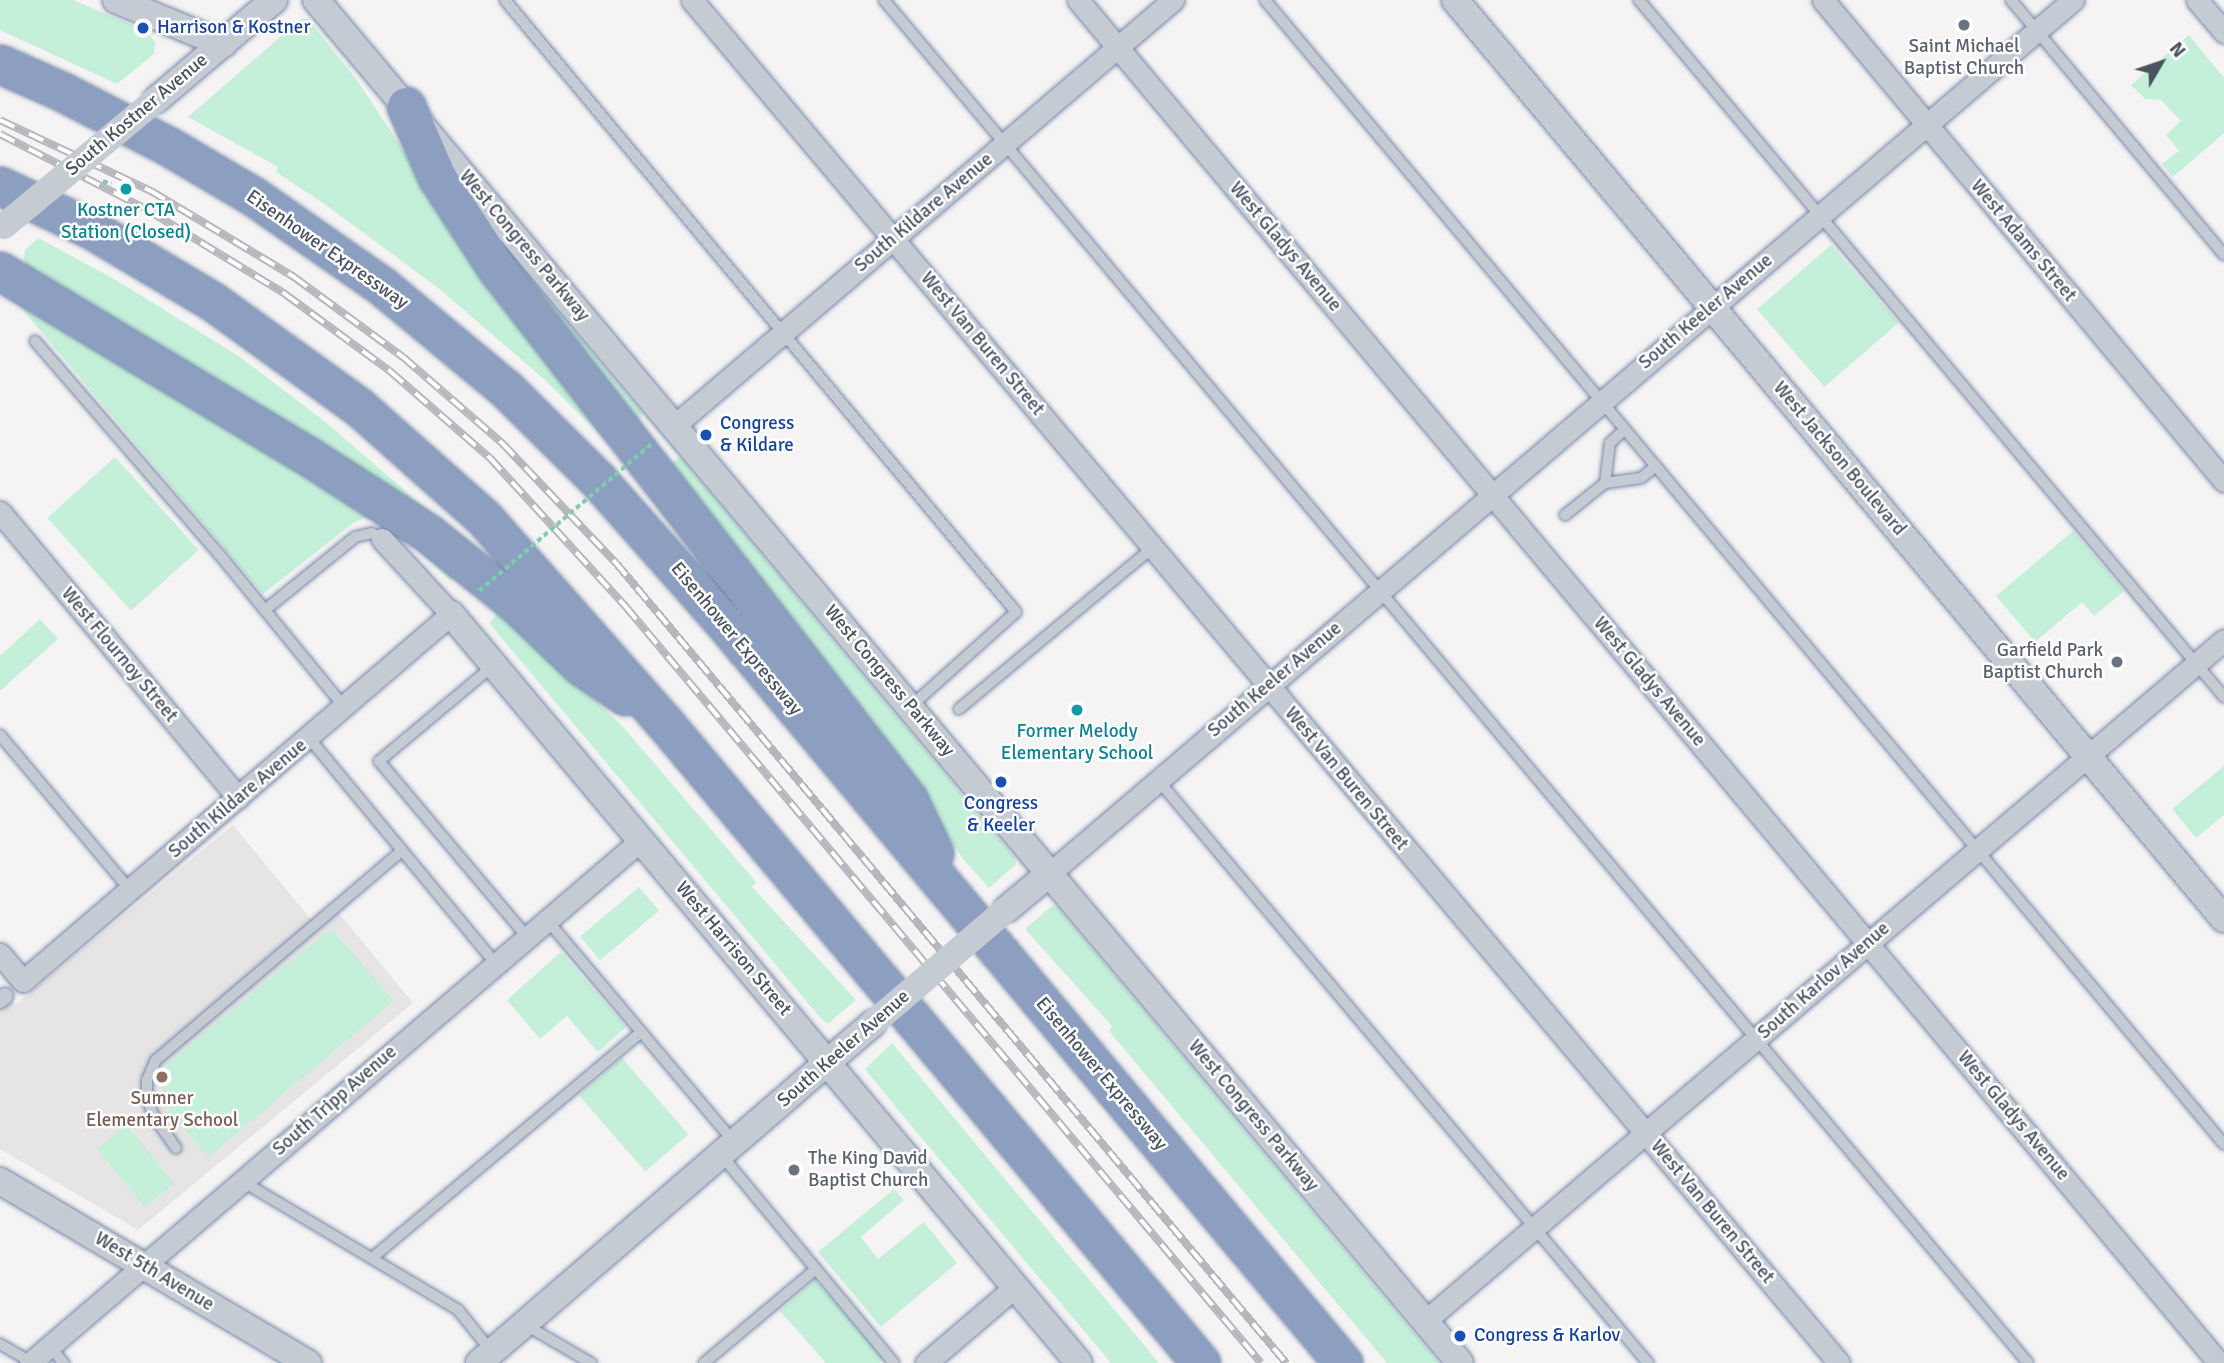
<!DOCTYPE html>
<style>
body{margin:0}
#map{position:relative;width:2224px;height:1363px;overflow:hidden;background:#f5f3f3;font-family:Signika,sans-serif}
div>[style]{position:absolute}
.education>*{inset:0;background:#e6e4e5}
.green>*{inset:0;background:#c4f0d9;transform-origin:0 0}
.path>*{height:3.5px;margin-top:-1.75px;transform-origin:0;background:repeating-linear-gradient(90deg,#7cceae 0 5px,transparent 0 8.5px)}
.roads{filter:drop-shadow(0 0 2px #778aab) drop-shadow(0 0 2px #778aab)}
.service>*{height:10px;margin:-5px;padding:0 5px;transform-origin:5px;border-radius:5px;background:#c4cbd3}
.pedestrian>*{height:16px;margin:-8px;padding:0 8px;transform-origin:8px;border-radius:8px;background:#c4cbd3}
.minor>*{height:21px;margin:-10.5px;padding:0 10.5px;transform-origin:10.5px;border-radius:10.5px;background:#c4cbd3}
.tertiary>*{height:26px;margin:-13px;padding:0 13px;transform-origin:13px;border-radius:13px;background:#c4cbd3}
.motorway>*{height:37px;margin:-18.5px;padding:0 18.5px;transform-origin:18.5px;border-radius:18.5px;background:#8c9fc0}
.rail>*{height:8px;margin-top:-4px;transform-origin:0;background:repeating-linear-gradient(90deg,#fff 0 16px,#b5b7bc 0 32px);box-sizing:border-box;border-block:2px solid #b5b7bc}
.path-bridge>*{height:3.5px;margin-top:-1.75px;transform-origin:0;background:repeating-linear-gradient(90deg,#7cceae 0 5px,transparent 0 8.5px)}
.tertiary-bridge>*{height:26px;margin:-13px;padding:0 13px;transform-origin:13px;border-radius:13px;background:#c4cbd3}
.dots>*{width:19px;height:19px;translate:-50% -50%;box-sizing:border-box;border:4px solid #fff;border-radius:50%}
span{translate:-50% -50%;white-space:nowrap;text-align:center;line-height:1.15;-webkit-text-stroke:5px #fff;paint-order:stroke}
.transit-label{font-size:19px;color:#164399}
.left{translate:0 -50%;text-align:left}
.worship-label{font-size:19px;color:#5b616d}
.right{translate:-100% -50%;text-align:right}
.street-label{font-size:19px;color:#4a5360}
.culture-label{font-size:19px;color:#0d838f}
.education-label{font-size:19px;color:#785e54}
.north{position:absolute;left:2126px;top:28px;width:70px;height:70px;-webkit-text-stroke:5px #fff;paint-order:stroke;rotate:51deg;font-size:19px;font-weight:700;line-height:28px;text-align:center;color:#4a5360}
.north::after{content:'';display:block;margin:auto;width:24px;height:32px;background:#4a5360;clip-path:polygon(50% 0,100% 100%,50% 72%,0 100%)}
</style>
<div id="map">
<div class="education">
<div style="clip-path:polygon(233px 825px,318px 928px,338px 912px,413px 1003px,138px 1230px,0 1149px,0 988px,15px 1005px)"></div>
</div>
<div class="green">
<div style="clip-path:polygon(0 0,73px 0,148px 32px,155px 43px,154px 54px,117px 84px,0 30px)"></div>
<div style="clip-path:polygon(301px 19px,308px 19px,357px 80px,451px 223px,625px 459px,546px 381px,442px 291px,326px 205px,276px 172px,278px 167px,188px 117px)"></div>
<div style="clip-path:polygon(2189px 35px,2224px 78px,2224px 133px,2173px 177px,2162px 164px,2179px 151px,2166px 135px,2181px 121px,2161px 100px,2145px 99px,2131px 85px)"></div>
<div style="clip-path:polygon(477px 214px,643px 414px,637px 423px)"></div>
<div style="clip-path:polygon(38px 238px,116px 280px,240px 357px,323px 420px,439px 520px,28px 269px,24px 262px,25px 250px)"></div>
<div style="left:1831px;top:245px;width:103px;height:98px;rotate:49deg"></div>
<div style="clip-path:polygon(10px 295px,112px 356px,252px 433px,249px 440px,374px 512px,474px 580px,624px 728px,756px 882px,752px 887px,856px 1000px,829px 1023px,824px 1022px,489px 623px,495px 617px,495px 611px,462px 575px,450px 580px,391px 524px,365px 518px,353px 523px,263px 594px)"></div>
<div style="left:115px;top:457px;width:125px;height:91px;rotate:48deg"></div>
<div style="clip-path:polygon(680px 457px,1015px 858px,1016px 864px,989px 888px,965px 861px,670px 464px)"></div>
<div style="clip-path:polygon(2073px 531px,2124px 591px,2094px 616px,2082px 602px,2035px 642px,1996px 596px)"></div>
<div style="clip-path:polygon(40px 619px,58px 639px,0 691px,0 656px)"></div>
<div style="clip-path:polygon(2224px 766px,2224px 815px,2196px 838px,2172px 809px)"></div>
<div style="left:639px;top:887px;width:31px;height:77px;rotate:50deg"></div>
<div style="clip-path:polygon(1052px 906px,1057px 907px,1439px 1363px,1387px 1363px,1109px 1031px,1112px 1026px,1025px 929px)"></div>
<div style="clip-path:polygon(331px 928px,394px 1001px,208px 1157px,165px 1106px,161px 1082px,167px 1064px)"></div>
<div style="clip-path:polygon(561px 952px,626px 1027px,598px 1052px,567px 1016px,540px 1039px,507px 1000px)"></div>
<div style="clip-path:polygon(892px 1043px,994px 1166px,1159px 1363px,1111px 1363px,903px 1116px,865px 1069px)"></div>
<div style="left:622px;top:1058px;width:101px;height:57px;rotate:49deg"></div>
<div style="left:127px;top:1125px;width:75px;height:38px;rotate:51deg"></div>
<div style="clip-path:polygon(894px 1189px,904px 1200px,861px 1237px,878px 1259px,924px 1222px,957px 1263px,881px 1327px,818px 1252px)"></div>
<div style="clip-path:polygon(815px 1280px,884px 1358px,879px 1363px,826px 1363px,780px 1311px)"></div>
</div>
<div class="path">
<div style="left:103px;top:181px;width:9px;rotate:21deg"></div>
</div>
<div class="roads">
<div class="service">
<div style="left:505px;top:0;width:797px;rotate:50.14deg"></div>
<div style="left:1016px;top:612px;width:142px;rotate:138.1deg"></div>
<div style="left:884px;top:0;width:1779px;rotate:49.99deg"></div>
<div style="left:1265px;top:0;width:1493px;rotate:50.03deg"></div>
<div style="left:1639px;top:0;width:910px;rotate:49.99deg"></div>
<div style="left:2011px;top:0;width:332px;rotate:50.1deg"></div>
<div style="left:35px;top:341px;width:281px;rotate:49.2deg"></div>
<div style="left:219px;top:554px;width:199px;rotate:50.7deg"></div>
<div style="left:1625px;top:429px;width:21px;rotate:137deg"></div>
<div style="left:1610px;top:443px;width:40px;rotate:97.1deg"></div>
<div style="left:1605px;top:483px;width:36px;rotate:-8deg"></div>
<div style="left:1641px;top:478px;width:19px;rotate:-39deg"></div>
<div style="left:1565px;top:515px;width:51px;rotate:-38.7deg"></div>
<div style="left:265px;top:610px;width:116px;rotate:-39deg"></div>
<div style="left:355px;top:537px;width:17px;rotate:-13deg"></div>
<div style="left:372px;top:533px;width:12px;rotate:31deg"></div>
<div style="left:494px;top:665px;width:150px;rotate:140.1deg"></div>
<div style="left:379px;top:761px;width:230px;rotate:49.9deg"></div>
<div style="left:959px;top:709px;width:251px;rotate:-39.8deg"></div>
<div style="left:0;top:735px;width:202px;rotate:50deg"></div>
<div style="left:309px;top:738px;width:293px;rotate:50.4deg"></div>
<div style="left:1158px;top:780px;width:762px;rotate:49.95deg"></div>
<div style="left:547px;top:920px;width:290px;rotate:49.9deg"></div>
<div style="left:176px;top:1148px;width:38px;rotate:-125deg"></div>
<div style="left:154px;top:1117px;width:20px;rotate:-110deg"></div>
<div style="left:147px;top:1098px;width:18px;rotate:-90deg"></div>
<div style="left:147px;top:1080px;width:22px;rotate:-66deg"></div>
<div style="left:156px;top:1060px;width:323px;rotate:-40.4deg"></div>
<div style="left:722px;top:1156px;width:269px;rotate:50.3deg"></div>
<div style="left:242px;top:1181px;width:252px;rotate:30.8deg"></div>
<div style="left:458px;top:1310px;width:54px;rotate:51deg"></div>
<div style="left:372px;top:1258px;width:351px;rotate:-40deg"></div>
<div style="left:524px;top:1324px;width:78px;rotate:30.2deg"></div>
<div style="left:0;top:1344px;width:36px;rotate:30deg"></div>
<div style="left:49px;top:1346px;width:23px;rotate:49deg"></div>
<div style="left:704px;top:1363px;width:146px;rotate:-40deg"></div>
</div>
<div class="pedestrian">
<div style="left:0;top:1000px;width:6px;rotate:-39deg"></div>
</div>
<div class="minor">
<div style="left:692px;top:0;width:1781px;rotate:49.92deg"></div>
<div style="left:1078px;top:0;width:1778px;rotate:50.07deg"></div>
<div style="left:1823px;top:0;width:626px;rotate:50.18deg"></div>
<div style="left:2197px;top:0;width:42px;rotate:49.8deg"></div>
<div style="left:675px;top:425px;width:655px;rotate:-40.48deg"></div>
<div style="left:0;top:512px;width:372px;rotate:50.2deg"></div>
<div style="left:1050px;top:873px;width:1345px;rotate:-40.48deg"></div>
<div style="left:0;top:954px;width:35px;rotate:50deg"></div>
<div style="left:23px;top:981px;width:564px;rotate:-40.61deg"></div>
<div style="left:451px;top:614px;width:102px;rotate:-132.6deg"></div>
<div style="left:1425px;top:1321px;width:1050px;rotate:-40.44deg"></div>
<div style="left:30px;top:1363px;width:804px;rotate:-40.56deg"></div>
<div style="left:926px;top:1363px;width:117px;rotate:-40.5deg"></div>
</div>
<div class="tertiary">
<div style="left:116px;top:0;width:116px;rotate:22.4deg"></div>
<div style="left:316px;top:0;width:1779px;rotate:49.99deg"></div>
<div style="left:1455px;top:0;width:1198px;rotate:50.08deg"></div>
<div style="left:156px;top:100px;width:155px;rotate:-40.3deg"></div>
<div style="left:451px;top:614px;width:977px;rotate:50.02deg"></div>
<div style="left:1007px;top:909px;width:56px;rotate:-39.9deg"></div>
<div style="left:0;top:1181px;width:358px;rotate:30.6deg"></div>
<div style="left:479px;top:1363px;width:520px;rotate:-40.79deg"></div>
</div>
<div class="motorway">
<div style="left:0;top:64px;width:67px;rotate:23.9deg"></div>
<div style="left:61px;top:91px;width:120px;rotate:27.2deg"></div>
<div style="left:168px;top:146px;width:99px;rotate:30.5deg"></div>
<div style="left:253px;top:196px;width:157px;rotate:34.9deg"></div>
<div style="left:382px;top:286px;width:161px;rotate:39.7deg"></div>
<div style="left:506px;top:389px;width:129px;rotate:44.7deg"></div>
<div style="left:598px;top:480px;width:186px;rotate:48.5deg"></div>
<div style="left:721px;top:619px;width:970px;rotate:50.1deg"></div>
<div style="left:406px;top:106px;width:77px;rotate:66.4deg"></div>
<div style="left:437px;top:177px;width:110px;rotate:56.9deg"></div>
<div style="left:497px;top:269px;width:671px;rotate:52.21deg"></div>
<div style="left:908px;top:799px;width:60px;rotate:64.3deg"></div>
<div style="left:0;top:186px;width:101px;rotate:25.3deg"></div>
<div style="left:91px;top:229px;width:141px;rotate:30.8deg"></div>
<div style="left:212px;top:301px;width:181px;rotate:35.8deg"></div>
<div style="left:359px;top:407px;width:167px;rotate:41.6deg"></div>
<div style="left:484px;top:518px;width:272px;rotate:48.6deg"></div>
<div style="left:664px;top:722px;width:836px;rotate:50.05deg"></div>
<div style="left:0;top:271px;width:356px;rotate:31deg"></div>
<div style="left:305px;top:454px;width:148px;rotate:32.8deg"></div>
<div style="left:429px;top:534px;width:110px;rotate:38.7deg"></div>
<div style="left:515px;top:603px;width:91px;rotate:43.7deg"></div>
<div style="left:581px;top:666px;width:53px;rotate:34.3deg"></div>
</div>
</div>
<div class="rail">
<div style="left:0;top:120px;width:167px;rotate:25.2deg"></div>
<div style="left:151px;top:191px;width:167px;rotate:31deg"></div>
<div style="left:294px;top:277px;width:135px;rotate:36.3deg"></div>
<div style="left:403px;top:357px;width:133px;rotate:41deg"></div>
<div style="left:503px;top:444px;width:164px;rotate:46.5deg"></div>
<div style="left:616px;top:563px;width:1044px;rotate:50.05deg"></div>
<div style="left:0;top:134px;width:164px;rotate:27.2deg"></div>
<div style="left:146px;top:209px;width:163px;rotate:31.4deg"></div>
<div style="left:285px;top:294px;width:132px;rotate:36.3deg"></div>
<div style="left:391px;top:372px;width:131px;rotate:41deg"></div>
<div style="left:490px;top:458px;width:202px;rotate:47.6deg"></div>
<div style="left:626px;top:607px;width:987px;rotate:49.97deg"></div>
</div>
<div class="path-bridge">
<div style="left:479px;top:591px;width:226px;rotate:-40.5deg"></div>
</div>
<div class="tertiary-bridge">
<div style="left:4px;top:226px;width:197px;rotate:-39.7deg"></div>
<div style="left:873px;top:1023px;width:176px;rotate:-40.4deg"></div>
</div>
<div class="dots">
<div style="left:1964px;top:25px;background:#6b7280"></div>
<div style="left:143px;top:28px;background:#1a4fb4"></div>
<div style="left:126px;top:189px;background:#0f9aa8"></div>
<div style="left:706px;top:435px;background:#1a4fb4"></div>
<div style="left:2117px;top:662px;background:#6b7280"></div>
<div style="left:1077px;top:710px;background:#0f9aa8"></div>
<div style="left:1001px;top:782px;background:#1a4fb4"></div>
<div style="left:162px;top:1077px;background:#8d6e63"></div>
<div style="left:794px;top:1170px;background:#6b7280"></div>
<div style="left:1460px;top:1336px;background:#1a4fb4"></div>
</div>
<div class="transit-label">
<span class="left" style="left:157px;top:28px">Harrison &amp; Kostner</span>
<span class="left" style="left:720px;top:435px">Congress<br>&amp; Kildare</span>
<span style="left:1001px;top:815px">Congress<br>&amp; Keeler</span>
<span class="left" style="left:1474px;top:1336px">Congress &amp; Karlov</span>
</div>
<div class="worship-label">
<span style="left:1964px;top:58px">Saint Michael<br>Baptist Church</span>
<span class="right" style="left:2103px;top:662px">Garfield Park<br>Baptist Church</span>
<span class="left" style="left:808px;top:1170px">The King David<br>Baptist Church</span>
</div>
<div class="street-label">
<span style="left:137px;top:115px;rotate:-40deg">South Kostner Avenue</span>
<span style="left:924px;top:213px;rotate:-40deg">South Kildare Avenue</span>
<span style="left:2023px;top:241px;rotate:50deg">West Adams Street</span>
<span style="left:524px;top:246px;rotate:50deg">West Congress Parkway</span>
<span style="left:1285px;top:247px;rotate:50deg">West Gladys Avenue</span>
<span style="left:327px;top:250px;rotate:35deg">Eisenhower Expressway</span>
<span style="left:1706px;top:312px;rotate:-40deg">South Keeler Avenue</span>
<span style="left:982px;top:344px;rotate:50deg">West Van Buren Street</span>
<span style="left:1839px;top:459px;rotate:50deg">West Jackson Boulevard</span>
<span style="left:736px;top:639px;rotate:50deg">Eisenhower Expressway</span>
<span style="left:119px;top:655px;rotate:50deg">West Flournoy Street</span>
<span style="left:1275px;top:680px;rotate:-40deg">South Keeler Avenue</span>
<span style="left:889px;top:681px;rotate:50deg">West Congress Parkway</span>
<span style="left:1649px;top:682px;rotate:50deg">West Gladys Avenue</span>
<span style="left:1346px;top:779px;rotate:50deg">West Van Buren Street</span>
<span style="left:238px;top:799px;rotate:-40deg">South Kildare Avenue</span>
<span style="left:733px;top:949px;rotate:50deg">West Harrison Street</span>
<span style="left:1824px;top:981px;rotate:-41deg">South Karlov Avenue</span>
<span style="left:844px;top:1049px;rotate:-41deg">South Keeler Avenue</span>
<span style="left:1101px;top:1074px;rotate:50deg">Eisenhower Expressway</span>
<span style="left:335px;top:1101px;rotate:-41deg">South Tripp Avenue</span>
<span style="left:1253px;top:1116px;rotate:50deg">West Congress Parkway</span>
<span style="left:2013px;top:1116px;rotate:50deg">West Gladys Avenue</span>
<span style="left:1712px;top:1212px;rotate:50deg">West Van Buren Street</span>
<span style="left:154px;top:1272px;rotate:31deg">West 5th Avenue</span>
</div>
<div class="culture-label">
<span style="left:126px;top:222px">Kostner CTA<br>Station (Closed)</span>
<span style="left:1077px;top:743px">Former Melody<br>Elementary School</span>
</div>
<div class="education-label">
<span style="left:162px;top:1110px">Sumner<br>Elementary School</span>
</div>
<div class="north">N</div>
</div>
